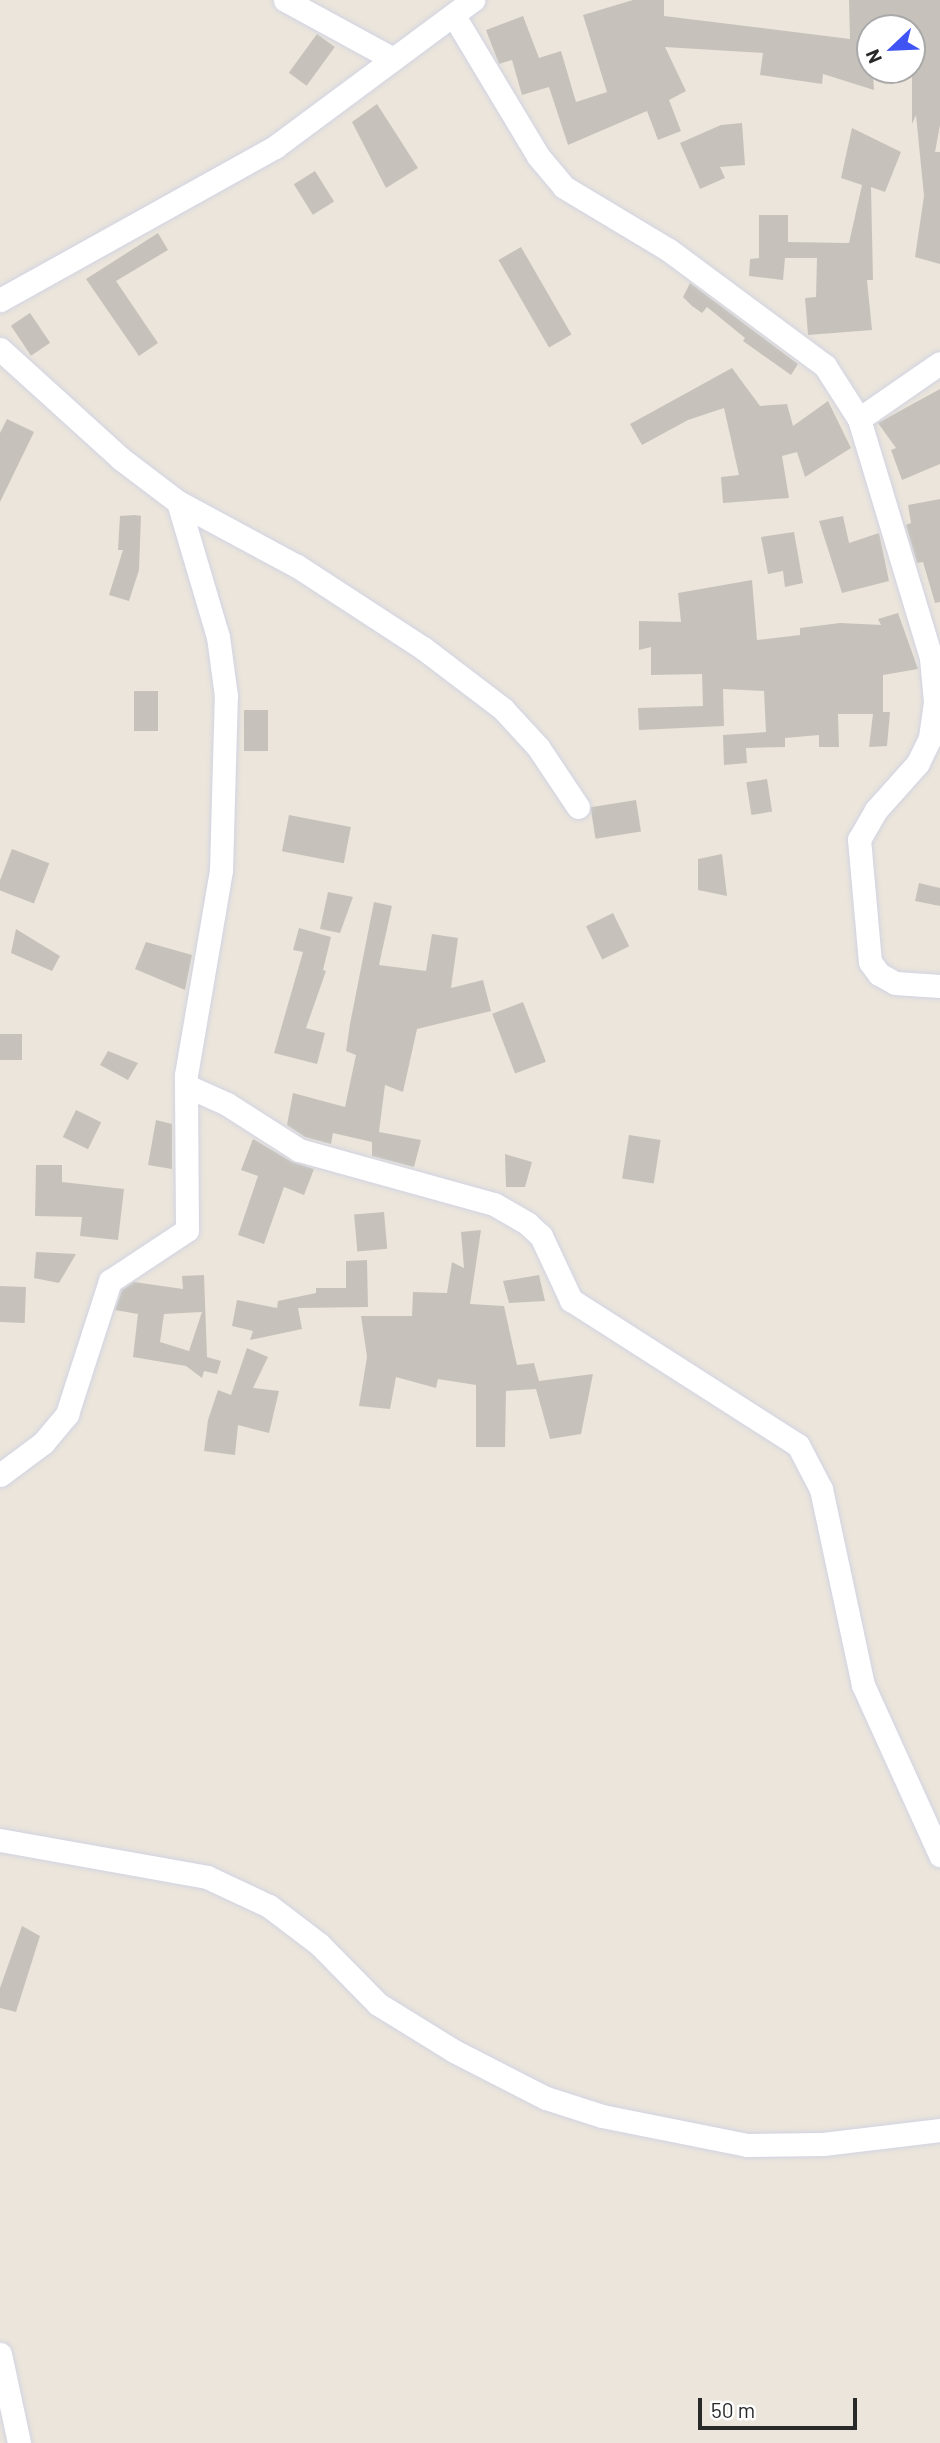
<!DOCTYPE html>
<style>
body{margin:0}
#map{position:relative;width:940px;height:2443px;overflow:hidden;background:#ebe5db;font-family:Barlow,sans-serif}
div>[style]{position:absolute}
.building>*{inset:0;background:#c6c2bb;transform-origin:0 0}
.roads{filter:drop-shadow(0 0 2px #d1d3e2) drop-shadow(0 0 2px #d1d3e2)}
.minor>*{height:23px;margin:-11.5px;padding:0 11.5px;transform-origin:11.5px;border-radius:11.5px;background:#fff}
span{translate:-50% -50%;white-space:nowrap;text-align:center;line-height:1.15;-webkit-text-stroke:7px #fff;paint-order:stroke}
.north{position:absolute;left:856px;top:14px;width:70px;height:70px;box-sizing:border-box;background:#fff;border:2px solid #a9a9a9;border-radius:50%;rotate:247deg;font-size:19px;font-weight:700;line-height:28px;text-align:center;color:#292929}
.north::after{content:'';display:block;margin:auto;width:24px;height:32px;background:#4054f4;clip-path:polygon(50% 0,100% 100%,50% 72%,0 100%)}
.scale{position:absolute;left:698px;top:2398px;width:159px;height:32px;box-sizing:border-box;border:4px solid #292929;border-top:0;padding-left:9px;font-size:21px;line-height:24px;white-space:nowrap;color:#292929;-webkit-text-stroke:5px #fff;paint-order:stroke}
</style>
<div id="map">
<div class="building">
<div style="clip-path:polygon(633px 0,664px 0,664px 16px,850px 39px,849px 0,940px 0,940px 125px,935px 152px,940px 152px,940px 264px,915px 257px,924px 196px,916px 115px,912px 124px,912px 28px,870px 28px,874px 90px,823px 74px,822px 84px,760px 75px,763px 53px,665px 47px,686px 91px,669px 100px,681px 131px,658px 140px,647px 111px,568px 145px,549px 87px,522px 95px,512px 60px,499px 64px,486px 30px,523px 16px,539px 58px,561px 51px,576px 102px,607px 92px,583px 15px)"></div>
<div style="left:317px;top:34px;width:22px;height:48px;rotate:36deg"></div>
<div style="clip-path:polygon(377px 104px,418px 168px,386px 188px,352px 122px)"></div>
<div style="clip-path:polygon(742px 123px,745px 165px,720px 167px,725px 178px,700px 189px,680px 143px,721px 125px)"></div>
<div style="clip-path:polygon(852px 128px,901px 152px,885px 192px,871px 187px,873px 280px,867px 280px,872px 330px,808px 335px,805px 298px,816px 297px,817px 258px,785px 258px,783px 280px,749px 276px,750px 259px,759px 258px,759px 215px,788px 215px,788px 242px,849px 243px,862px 185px,841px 178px)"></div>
<div style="left:315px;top:171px;width:36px;height:25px;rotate:58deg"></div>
<div style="clip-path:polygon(158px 233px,168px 250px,116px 281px,158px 343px,139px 356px,86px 279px)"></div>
<div style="left:521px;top:247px;width:101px;height:26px;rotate:60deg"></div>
<div style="clip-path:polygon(690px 283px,798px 364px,791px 375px,743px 341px,745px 338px,707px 307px,702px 313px,692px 306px,683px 297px)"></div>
<div style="left:30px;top:313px;width:36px;height:23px;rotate:56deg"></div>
<div style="clip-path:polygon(732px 368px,760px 406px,787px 404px,793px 426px,828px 401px,851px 448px,805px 477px,797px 452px,782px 456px,789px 498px,723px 503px,721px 477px,739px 475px,724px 408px,688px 420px,642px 445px,630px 424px)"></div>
<div style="clip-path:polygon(940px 389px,940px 464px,902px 480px,891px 450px,896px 448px,878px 423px)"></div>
<div style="clip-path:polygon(7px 419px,34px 432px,0 502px,0 433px)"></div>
<div style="clip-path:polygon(940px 499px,940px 602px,935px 603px,923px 562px,917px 563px,906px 525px,911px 523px,908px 505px)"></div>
<div style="clip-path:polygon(135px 515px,141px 516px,139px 570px,129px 601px,109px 595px,123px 550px,118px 550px,120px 516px)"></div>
<div style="clip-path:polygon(843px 516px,849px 543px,879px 533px,889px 581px,842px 593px,819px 521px)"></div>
<div style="clip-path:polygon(794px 532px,803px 583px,785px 587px,783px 571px,768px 574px,761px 537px)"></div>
<div style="clip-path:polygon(752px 580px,757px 640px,800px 635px,800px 628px,840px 623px,881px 625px,878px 619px,898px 613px,918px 669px,883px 675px,883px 712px,890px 712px,887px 746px,869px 747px,873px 714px,838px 714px,839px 747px,819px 747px,819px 735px,785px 738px,785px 747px,746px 748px,747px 763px,724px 765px,723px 735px,766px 732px,764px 691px,723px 689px,724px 726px,639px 730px,638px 708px,703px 706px,702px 674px,651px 675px,651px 647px,639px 650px,639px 621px,681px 622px,678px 593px)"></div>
<div style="left:134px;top:691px;width:24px;height:40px"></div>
<div style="left:244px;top:710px;width:24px;height:41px"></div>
<div style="left:767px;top:779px;width:33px;height:21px;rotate:81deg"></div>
<div style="left:636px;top:800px;width:32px;height:46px;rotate:81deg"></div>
<div style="left:289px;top:815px;width:63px;height:37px;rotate:11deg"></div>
<div style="left:12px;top:849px;width:40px;height:43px;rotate:21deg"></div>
<div style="clip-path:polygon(722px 854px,727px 896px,698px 890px,698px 859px)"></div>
<div style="clip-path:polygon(919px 883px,940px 888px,940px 906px,915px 901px)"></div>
<div style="clip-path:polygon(328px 892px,353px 897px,340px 933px,320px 929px)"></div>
<div style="clip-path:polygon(374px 902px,392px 906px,379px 965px,426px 971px,432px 934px,458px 938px,451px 988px,483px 980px,491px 1011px,417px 1029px,403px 1092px,385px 1085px,379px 1132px,421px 1140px,414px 1167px,372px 1156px,372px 1142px,333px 1133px,331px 1144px,305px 1137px,287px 1125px,293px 1093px,345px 1107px,356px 1055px,346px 1051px,350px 1024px)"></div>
<div style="left:613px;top:913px;width:37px;height:30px;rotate:64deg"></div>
<div style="clip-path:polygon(299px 928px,331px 937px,323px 970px,326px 971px,306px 1028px,325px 1033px,317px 1064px,274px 1053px,303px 952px,293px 950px)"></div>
<div style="clip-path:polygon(16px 929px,60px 956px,52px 971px,11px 953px)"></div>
<div style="clip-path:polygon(146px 942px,192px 955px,185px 990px,135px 969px)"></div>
<div style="left:523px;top:1002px;width:64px;height:33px;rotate:69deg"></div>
<div style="left:0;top:1034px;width:22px;height:26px"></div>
<div style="clip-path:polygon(108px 1051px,138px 1063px,128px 1080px,100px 1065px)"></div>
<div style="left:76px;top:1110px;width:28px;height:30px;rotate:26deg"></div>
<div style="clip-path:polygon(156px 1120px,172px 1124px,172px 1169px,148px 1165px)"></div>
<div style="left:629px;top:1135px;width:32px;height:44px;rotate:9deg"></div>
<div style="clip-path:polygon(253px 1139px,292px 1162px,314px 1169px,304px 1195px,284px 1187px,264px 1244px,238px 1235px,258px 1176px,241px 1170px)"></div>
<div style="clip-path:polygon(505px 1154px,532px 1162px,525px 1187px,506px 1187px)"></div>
<div style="clip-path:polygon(36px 1165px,62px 1165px,62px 1182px,124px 1189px,118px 1240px,80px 1236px,82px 1217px,35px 1216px)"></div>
<div style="left:384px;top:1212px;width:37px;height:30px;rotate:85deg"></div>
<div style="clip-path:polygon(481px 1230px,470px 1304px,504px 1306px,517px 1365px,534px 1363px,539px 1381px,593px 1374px,581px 1434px,550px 1439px,536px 1389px,506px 1391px,505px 1447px,476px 1447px,476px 1385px,438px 1379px,436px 1388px,396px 1377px,390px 1409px,359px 1406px,367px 1357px,361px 1316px,412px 1316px,413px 1292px,447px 1293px,452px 1262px,464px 1268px,461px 1232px)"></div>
<div style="clip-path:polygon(36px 1252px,76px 1254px,59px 1283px,34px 1278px)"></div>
<div style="clip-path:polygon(367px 1260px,368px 1307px,298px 1308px,302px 1329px,250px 1340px,253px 1331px,232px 1326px,237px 1300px,277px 1308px,278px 1301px,316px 1293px,316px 1288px,346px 1288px,346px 1261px)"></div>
<div style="clip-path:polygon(evenodd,204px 1275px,207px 1357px,221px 1361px,217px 1374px,204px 1371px,202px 1378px,186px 1366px,133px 1357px,138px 1314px,115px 1310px,122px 1290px,134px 1282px,183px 1289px,182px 1276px,204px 1275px,202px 1312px,189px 1351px,160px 1342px,164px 1314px,202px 1312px)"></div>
<div style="clip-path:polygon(539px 1275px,545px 1301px,509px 1303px,503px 1281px)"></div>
<div style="left:0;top:1286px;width:26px;height:36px;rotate:2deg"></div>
<div style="clip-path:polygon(247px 1348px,268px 1357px,253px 1388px,279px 1391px,269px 1433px,238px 1425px,235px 1455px,204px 1451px,208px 1420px,218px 1390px,231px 1395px)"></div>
<div style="clip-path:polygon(22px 1926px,40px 1936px,16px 2012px,0 2008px,0 1988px)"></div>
</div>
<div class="roads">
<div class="minor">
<div style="left:285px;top:0;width:123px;rotate:28.6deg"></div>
<div style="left:454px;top:16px;width:163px;rotate:59deg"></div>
<div style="left:538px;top:156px;width:40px;rotate:50deg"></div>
<div style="left:564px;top:187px;width:122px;rotate:31deg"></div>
<div style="left:669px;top:250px;width:194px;rotate:36.6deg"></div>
<div style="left:825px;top:366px;width:63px;rotate:57.3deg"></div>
<div style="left:859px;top:419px;width:250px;rotate:73.2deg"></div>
<div style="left:931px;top:658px;width:44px;rotate:84.8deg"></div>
<div style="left:935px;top:702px;width:36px;rotate:98deg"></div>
<div style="left:930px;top:738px;width:28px;rotate:116deg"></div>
<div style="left:918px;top:763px;width:63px;rotate:131.8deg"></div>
<div style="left:876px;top:810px;width:34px;rotate:120deg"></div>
<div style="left:859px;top:839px;width:123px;rotate:84.9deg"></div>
<div style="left:870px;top:962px;width:15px;rotate:53deg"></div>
<div style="left:879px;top:974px;width:18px;rotate:29deg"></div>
<div style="left:895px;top:983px;width:45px;rotate:3.8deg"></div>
<div style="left:0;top:300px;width:315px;rotate:-29.1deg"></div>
<div style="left:275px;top:147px;width:247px;rotate:-36.6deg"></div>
<div style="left:0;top:349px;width:162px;rotate:42.2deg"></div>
<div style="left:120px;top:458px;width:73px;rotate:37.2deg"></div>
<div style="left:178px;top:502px;width:135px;rotate:28.3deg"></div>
<div style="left:297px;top:566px;width:150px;rotate:33.1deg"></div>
<div style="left:423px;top:648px;width:101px;rotate:37.3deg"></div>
<div style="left:503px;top:709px;width:52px;rotate:47.4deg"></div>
<div style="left:538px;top:747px;width:72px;rotate:56.3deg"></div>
<div style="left:859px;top:419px;width:98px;rotate:-34.7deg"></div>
<div style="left:187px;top:1086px;width:44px;rotate:24.2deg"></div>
<div style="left:227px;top:1104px;width:85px;rotate:32.6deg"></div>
<div style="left:299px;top:1150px;width:202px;rotate:15.5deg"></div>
<div style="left:494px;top:1204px;width:39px;rotate:30deg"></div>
<div style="left:528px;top:1224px;width:18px;rotate:43deg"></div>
<div style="left:541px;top:1236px;width:71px;rotate:64.9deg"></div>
<div style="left:571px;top:1300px;width:269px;rotate:32.6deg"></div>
<div style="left:798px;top:1445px;width:50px;rotate:62.4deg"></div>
<div style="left:821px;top:1489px;width:200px;rotate:77.9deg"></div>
<div style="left:863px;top:1685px;width:187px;rotate:65.6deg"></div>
<div style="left:0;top:1475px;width:54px;rotate:-36.7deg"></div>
<div style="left:43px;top:1443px;width:38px;rotate:-50deg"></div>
<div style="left:67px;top:1414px;width:140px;rotate:-72.1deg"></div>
<div style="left:110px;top:1281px;width:92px;rotate:-33.5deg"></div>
<div style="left:187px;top:1230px;width:155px;rotate:-90.4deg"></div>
<div style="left:186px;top:1075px;width:208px;rotate:-80.3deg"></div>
<div style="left:221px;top:870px;width:174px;rotate:-88.4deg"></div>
<div style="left:226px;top:696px;width:60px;rotate:-97.7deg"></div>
<div style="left:218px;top:637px;width:141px;rotate:-106.5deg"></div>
<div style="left:0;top:1840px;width:210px;rotate:10.1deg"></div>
<div style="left:207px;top:1877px;width:68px;rotate:25.1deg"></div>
<div style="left:269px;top:1906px;width:63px;rotate:37.2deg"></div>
<div style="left:319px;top:1944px;width:84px;rotate:45.5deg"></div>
<div style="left:378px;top:2004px;width:89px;rotate:31.7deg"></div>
<div style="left:454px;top:2051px;width:103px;rotate:27.1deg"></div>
<div style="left:546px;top:2098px;width:59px;rotate:17.8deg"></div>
<div style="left:602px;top:2116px;width:148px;rotate:11.3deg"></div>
<div style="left:747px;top:2145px;width:76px;rotate:-0.8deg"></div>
<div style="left:823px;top:2144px;width:118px;rotate:-6.8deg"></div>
<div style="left:0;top:2354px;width:91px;rotate:77.9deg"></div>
</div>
</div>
<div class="north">N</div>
<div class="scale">50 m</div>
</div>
